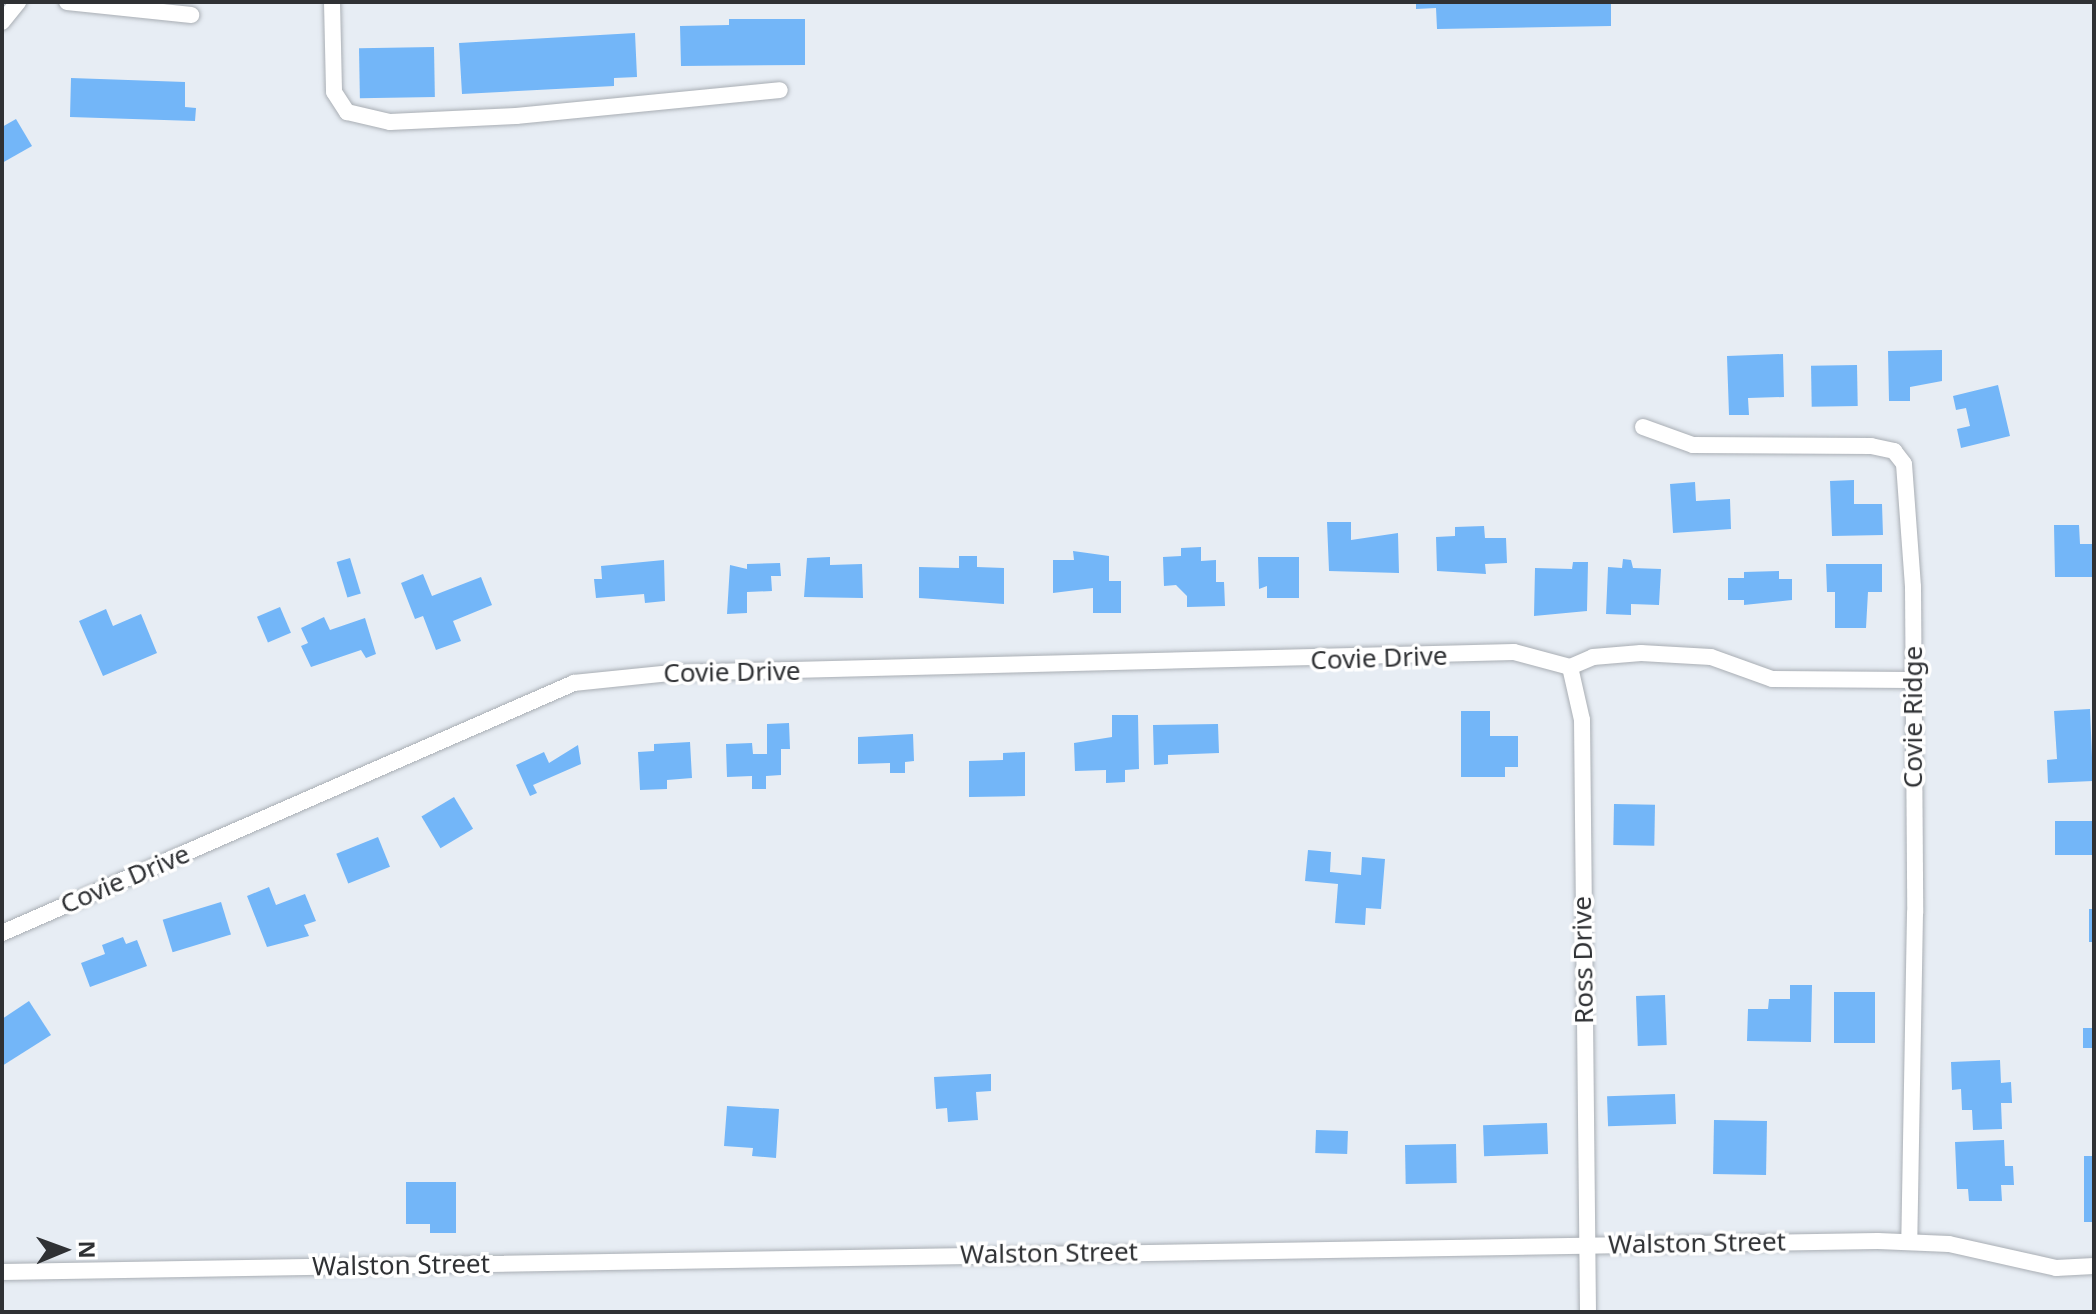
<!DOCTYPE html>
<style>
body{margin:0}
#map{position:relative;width:2096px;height:1314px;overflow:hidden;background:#e7edf4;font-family:"Noto Sans",sans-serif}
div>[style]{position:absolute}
.building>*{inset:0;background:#73b6f8;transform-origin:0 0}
.roads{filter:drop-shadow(0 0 2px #a9aeb4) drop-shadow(0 0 2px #a9aeb4)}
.minor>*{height:16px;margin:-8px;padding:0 8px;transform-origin:8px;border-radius:8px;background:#fff}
span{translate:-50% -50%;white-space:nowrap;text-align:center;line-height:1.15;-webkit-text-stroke:7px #fff;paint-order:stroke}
.street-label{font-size:26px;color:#2f3134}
.frame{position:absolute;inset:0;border:4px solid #2f3134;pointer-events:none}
.north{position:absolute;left:24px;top:1210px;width:80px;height:80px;-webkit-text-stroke:6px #fff;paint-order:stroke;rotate:89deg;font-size:22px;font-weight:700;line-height:32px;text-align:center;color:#2f3134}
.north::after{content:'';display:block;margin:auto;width:28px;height:36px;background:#2f3134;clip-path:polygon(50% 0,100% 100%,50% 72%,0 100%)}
</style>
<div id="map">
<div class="building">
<div style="clip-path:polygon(1416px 2px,1611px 2px,1611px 26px,1437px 29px,1436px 8px,1416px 9px)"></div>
<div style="clip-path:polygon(729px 19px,805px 19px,805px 65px,681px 66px,680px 26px,729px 25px)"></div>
<div style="clip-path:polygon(635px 33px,637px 77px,614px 78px,614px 86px,462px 94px,459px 43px)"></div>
<div style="left:434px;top:47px;width:50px;height:75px;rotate:89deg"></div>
<div style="clip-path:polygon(71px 78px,185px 82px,185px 107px,196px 108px,195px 121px,70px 117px)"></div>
<div style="clip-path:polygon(16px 119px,32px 146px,2px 163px,2px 127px)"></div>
<div style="clip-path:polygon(1942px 350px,1942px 381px,1910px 387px,1910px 401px,1889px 401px,1888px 351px)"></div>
<div style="clip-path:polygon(1783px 354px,1784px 397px,1748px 398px,1749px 415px,1729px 415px,1727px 356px)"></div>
<div style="left:1857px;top:365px;width:41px;height:46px;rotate:89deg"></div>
<div style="clip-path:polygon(1998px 385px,2010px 436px,1961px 448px,1957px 429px,1970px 426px,1966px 408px,1956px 410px,1953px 396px)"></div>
<div style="clip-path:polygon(1854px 480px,1854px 504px,1882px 504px,1883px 535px,1832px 536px,1830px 481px)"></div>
<div style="clip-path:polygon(1695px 482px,1696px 501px,1730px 499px,1731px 529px,1673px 533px,1670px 484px)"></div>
<div style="clip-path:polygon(1327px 522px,1351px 522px,1351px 540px,1398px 533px,1399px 573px,1329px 571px)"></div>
<div style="clip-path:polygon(2054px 525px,2079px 525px,2080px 544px,2094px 544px,2094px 577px,2055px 577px)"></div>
<div style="clip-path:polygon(1484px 526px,1485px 538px,1506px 538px,1507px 563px,1485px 564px,1486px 574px,1437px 571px,1436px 537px,1455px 536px,1455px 527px)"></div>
<div style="clip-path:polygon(1201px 547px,1201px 561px,1216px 560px,1216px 582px,1224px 582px,1225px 606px,1187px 607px,1187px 596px,1176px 585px,1164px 586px,1163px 557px,1181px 556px,1181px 548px)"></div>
<div style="clip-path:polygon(1073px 551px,1109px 556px,1109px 581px,1121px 581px,1121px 613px,1093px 613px,1093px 588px,1053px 593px,1053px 560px,1074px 560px)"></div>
<div style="clip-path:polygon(959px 556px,977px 556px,977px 567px,1004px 568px,1004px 604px,919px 598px,919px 567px,959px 568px)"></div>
<div style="clip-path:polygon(830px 557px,830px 565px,862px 564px,863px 598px,804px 597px,807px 558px)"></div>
<div style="clip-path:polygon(1258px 557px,1299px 557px,1299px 598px,1267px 598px,1267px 586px,1259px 589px)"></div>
<div style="left:350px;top:558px;width:37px;height:14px;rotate:73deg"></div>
<div style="clip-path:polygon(1623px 559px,1631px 560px,1633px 568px,1661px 569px,1659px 605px,1631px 604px,1631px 615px,1606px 614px,1608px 567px,1622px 568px)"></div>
<div style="clip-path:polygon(664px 560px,665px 601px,645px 603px,644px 594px,596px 598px,594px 579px,602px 579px,601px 566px)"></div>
<div style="clip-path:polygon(1573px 562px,1588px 562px,1587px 611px,1534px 616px,1535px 568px,1572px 569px)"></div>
<div style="clip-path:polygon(780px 563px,781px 576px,771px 576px,772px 591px,747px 592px,747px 613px,727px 614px,730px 565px,747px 569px,747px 564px)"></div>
<div style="clip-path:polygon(1826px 564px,1882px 564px,1882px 592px,1868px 592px,1866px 628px,1835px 628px,1835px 592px,1827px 592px)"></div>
<div style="clip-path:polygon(1779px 571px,1779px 579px,1792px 579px,1792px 600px,1744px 605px,1744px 600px,1728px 600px,1728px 578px,1744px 578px,1744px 572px)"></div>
<div style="clip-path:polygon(423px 574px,432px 596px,481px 577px,492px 605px,453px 621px,461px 641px,436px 650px,423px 616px,415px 619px,401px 583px)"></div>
<div style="left:280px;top:607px;width:28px;height:25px;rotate:67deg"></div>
<div style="clip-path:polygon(106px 609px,113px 626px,141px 614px,157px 653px,103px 676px,79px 621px)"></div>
<div style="clip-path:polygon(324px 617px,330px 630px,365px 618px,376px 654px,366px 658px,361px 650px,311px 667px,301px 646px,308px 643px,301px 628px)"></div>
<div style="clip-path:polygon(2090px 709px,2093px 781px,2048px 783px,2047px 760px,2057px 759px,2054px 711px)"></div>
<div style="clip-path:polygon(1461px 711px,1490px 711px,1490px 736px,1518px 736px,1518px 767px,1505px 767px,1505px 777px,1461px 777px)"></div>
<div style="clip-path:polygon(1112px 715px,1138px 715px,1139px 769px,1125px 770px,1125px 782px,1106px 783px,1106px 770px,1075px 771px,1074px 743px,1112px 737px)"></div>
<div style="clip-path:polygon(789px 723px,790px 749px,781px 749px,781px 775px,766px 776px,766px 789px,752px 789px,752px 776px,727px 777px,726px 744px,752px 743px,753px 754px,767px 754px,767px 724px)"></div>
<div style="clip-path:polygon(1218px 724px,1219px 753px,1168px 755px,1168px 764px,1154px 765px,1153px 725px)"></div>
<div style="clip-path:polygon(913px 734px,914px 761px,905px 762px,905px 773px,890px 773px,890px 763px,858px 764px,858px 737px)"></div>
<div style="clip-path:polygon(690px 742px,692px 778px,667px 780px,667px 789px,640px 790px,638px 752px,654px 751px,654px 744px)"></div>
<div style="clip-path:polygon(578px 745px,581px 764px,533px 785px,537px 793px,530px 796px,516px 765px,544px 752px,549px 763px)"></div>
<div style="clip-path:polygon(1025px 752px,1025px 796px,969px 797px,969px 761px,1003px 760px,1003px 753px)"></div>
<div style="left:454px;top:797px;width:37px;height:38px;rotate:59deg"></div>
<div style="left:1614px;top:804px;width:41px;height:41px;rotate:1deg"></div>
<div style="left:2094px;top:821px;width:34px;height:39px;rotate:90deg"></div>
<div style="left:378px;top:837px;width:32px;height:45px;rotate:68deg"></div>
<div style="clip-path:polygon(1308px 850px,1331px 852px,1330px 872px,1361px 875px,1362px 857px,1385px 859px,1381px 909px,1366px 908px,1365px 925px,1335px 923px,1338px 884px,1305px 881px)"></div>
<div style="clip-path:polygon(269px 887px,276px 905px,305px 894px,316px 921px,304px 925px,309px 936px,267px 947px,247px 896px)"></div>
<div style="left:221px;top:902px;width:34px;height:61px;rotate:73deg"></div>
<div style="left:2089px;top:909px;width:5px;height:33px"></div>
<div style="clip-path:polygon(123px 937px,126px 944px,137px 940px,147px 966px,90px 987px,81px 963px,105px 954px,102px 945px)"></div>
<div style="clip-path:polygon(1790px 985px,1812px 985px,1811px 1042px,1747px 1041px,1748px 1009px,1768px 1009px,1769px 999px,1790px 999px)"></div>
<div style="left:1834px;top:992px;width:41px;height:51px"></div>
<div style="left:1665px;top:995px;width:50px;height:29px;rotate:88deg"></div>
<div style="clip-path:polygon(29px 1001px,51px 1035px,2px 1066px,2px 1019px)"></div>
<div style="left:2083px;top:1028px;width:11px;height:20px"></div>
<div style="clip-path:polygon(2000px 1060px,2001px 1083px,2011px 1082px,2012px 1103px,2001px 1103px,2002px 1129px,1973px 1130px,1972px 1110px,1962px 1110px,1961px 1089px,1952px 1090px,1951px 1062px)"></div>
<div style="clip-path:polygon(991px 1074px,991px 1091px,976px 1092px,978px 1120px,948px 1122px,947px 1108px,936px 1109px,934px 1077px)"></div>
<div style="left:1675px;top:1094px;width:30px;height:68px;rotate:88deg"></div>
<div style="clip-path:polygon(727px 1106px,779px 1109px,776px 1158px,752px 1156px,753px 1148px,724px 1146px)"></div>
<div style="left:1714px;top:1120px;width:53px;height:54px;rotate:1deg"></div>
<div style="left:1547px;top:1123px;width:31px;height:64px;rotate:88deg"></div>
<div style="left:1316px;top:1130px;width:32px;height:23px;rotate:2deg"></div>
<div style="clip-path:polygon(2004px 1140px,2005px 1166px,2013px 1166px,2014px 1185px,2001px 1185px,2002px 1201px,1969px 1201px,1968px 1189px,1957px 1189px,1955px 1142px)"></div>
<div style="left:1456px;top:1144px;width:39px;height:51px;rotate:89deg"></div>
<div style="left:2084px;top:1156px;width:10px;height:66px"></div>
<div style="clip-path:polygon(406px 1182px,456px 1182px,456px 1233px,430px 1233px,430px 1224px,406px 1224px)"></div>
</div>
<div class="roads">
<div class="minor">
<div style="left:67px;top:2px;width:125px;rotate:6deg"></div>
<div style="left:332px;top:2px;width:90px;rotate:88.7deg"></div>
<div style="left:334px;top:92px;width:24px;rotate:57deg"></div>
<div style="left:347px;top:112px;width:44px;rotate:13.1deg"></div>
<div style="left:390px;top:122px;width:126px;rotate:-2.7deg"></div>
<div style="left:516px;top:116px;width:265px;rotate:-5.6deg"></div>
<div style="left:2px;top:22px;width:26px;rotate:-51deg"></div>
<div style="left:1643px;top:427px;width:53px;rotate:19.8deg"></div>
<div style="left:1693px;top:445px;width:178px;rotate:0.3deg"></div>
<div style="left:1871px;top:446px;width:24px;rotate:12deg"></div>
<div style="left:1894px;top:451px;width:16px;rotate:52deg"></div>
<div style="left:1904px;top:464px;width:123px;rotate:85.8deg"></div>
<div style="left:1913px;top:587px;width:326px;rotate:89.6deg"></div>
<div style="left:1915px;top:913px;width:329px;rotate:91deg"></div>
<div style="left:1570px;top:667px;width:25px;rotate:-23deg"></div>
<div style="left:1593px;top:657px;width:48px;rotate:-4.8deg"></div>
<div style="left:1641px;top:653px;width:70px;rotate:3.3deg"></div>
<div style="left:1711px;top:657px;width:65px;rotate:19.8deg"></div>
<div style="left:1772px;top:679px;width:140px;rotate:0.4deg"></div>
<div style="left:2px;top:933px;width:624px;rotate:-23.61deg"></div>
<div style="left:574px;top:683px;width:98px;rotate:-5.9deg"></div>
<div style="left:671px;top:673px;width:843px;rotate:-1.43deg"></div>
<div style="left:1514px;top:652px;width:58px;rotate:15deg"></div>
<div style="left:1570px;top:667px;width:54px;rotate:77.2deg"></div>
<div style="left:1582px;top:720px;width:592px;rotate:89.42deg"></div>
<div style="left:2px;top:1272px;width:1876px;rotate:-0.95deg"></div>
<div style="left:1878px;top:1241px;width:71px;rotate:2.4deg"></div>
<div style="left:1949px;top:1244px;width:110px;rotate:12.6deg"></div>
<div style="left:2056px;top:1268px;width:38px;rotate:-3deg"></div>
</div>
</div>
<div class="street-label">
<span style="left:1379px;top:658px;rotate:-2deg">Covie Drive</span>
<span style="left:732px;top:672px;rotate:-1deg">Covie Drive</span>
<span style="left:1913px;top:717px;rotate:-90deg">Covie Ridge</span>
<span style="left:125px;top:879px;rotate:-23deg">Covie Drive</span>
<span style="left:1583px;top:960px;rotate:-91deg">Ross Drive</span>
<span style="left:1697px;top:1243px;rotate:-1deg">Walston Street</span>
<span style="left:1049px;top:1253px;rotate:-1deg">Walston Street</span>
<span style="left:401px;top:1265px;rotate:-1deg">Walston Street</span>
</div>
<div class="frame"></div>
<div class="north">N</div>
</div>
